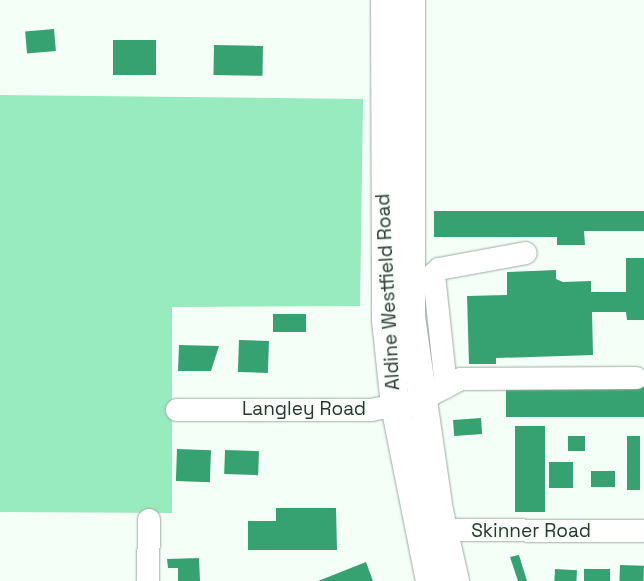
<!DOCTYPE html>
<style>
body{margin:0}
#map{position:relative;width:644px;height:581px;overflow:hidden;background:#f4fff8;font-family:"Space Grotesk",sans-serif}
div>[style]{position:absolute}
.green>*{inset:0;background:#98ebbe}
.building>*{inset:0;background:#37a271;transform-origin:0 0}
.roads{filter:drop-shadow(0 0 1px #9eaaa3) drop-shadow(0 0 1px #9eaaa3)}
.minor>*{height:22px;margin:-11px;padding:0 11px;transform-origin:11px;border-radius:11px;background:#fff}
.major>*{height:28px;margin:-14px;padding:0 14px;transform-origin:14px;border-radius:14px;background:#fff}
span{translate:-50% -50%;white-space:nowrap;text-align:center;line-height:1.15;-webkit-text-stroke:4px #f4fff8;paint-order:stroke}
.street-label{font-size:19px;color:#2f3431}
</style>
<div id="map">
<div class="green">
<div style="clip-path:polygon(0 95px,363px 99px,360px 306px,172px 307px,172px 513px,0 512px)"></div>
</div>
<div class="building">
<div style="left:54px;top:29px;width:22px;height:29px;rotate:85deg"></div>
<div style="left:156px;top:40px;width:35px;height:43px;rotate:90deg"></div>
<div style="left:214px;top:45px;width:49px;height:30px;rotate:1deg"></div>
<div style="clip-path:polygon(434px 211px,644px 211px,644px 231px,584px 231px,585px 245px,557px 245px,557px 237px,434px 237px)"></div>
<div style="clip-path:polygon(626px 258px,644px 258px,644px 320px,627px 320px,626px 312px,592px 312px,593px 355px,496px 358px,496px 364px,469px 364px,467px 296px,507px 295px,507px 272px,556px 270px,556px 279px,563px 282px,591px 281px,591px 292px,626px 292px)"></div>
<div style="left:273px;top:314px;width:33px;height:18px"></div>
<div style="left:239px;top:340px;width:30px;height:32px;rotate:2deg"></div>
<div style="clip-path:polygon(179px 345px,219px 346px,211px 371px,178px 371px)"></div>
<div style="left:506px;top:387px;width:138px;height:30px"></div>
<div style="left:481px;top:418px;width:16px;height:28px;rotate:86deg"></div>
<div style="left:515px;top:426px;width:30px;height:86px"></div>
<div style="left:568px;top:436px;width:17px;height:15px"></div>
<div style="left:627px;top:436px;width:13px;height:54px"></div>
<div style="left:177px;top:449px;width:34px;height:32px;rotate:2deg"></div>
<div style="left:225px;top:450px;width:34px;height:24px;rotate:2deg"></div>
<div style="left:549px;top:462px;width:24px;height:26px"></div>
<div style="left:591px;top:471px;width:24px;height:16px"></div>
<div style="clip-path:polygon(276px 508px,336px 508px,337px 550px,248px 550px,248px 521px,276px 521px)"></div>
<div style="clip-path:polygon(519px 555px,527px 581px,518px 581px,510px 557px)"></div>
<div style="clip-path:polygon(199px 558px,200px 581px,178px 581px,178px 568px,168px 568px,167px 559px)"></div>
<div style="clip-path:polygon(366px 562px,373px 581px,318px 581px)"></div>
<div style="left:620px;top:565px;width:24px;height:16px;rotate:2deg"></div>
<div style="left:555px;top:569px;width:22px;height:12px;rotate:3deg"></div>
<div style="left:584px;top:569px;width:26px;height:12px"></div>
</div>
<div class="roads">
<div class="minor">
<div style="left:446px;top:387px;width:114px;rotate:-96.1deg"></div>
<div style="left:434px;top:274px;width:7px;rotate:-45deg"></div>
<div style="left:439px;top:269px;width:88px;rotate:-10.4deg"></div>
<div style="left:177px;top:410px;width:194px"></div>
<div style="left:371px;top:410px;width:51px;rotate:-11.3deg"></div>
<div style="left:421px;top:400px;width:45px;rotate:-27.7deg"></div>
<div style="left:461px;top:379px;width:175px;rotate:-0.3deg"></div>
<div style="left:428px;top:530px;width:216px;rotate:0.3deg"></div>
<div style="left:148px;top:581px;width:61px;rotate:-89.1deg"></div>
</div>
<div class="major">
<div style="left:385px;top:0;width:320px;rotate:89.8deg"></div>
<div style="left:386px;top:320px;width:86px;rotate:84deg"></div>
<div style="left:395px;top:406px;width:178px;rotate:78.7deg"></div>
<div style="left:411px;top:0;width:317px;rotate:90deg"></div>
<div style="left:411px;top:317px;width:196px;rotate:81.8deg"></div>
<div style="left:439px;top:511px;width:72px;rotate:77.1deg"></div>
</div>
</div>
<div class="street-label">
<span style="left:388px;top:292px;rotate:-93deg">Aldine Westfield Road</span>
<span style="left:304px;top:409px">Langley Road</span>
<span style="left:531px;top:531px">Skinner Road</span>
</div>
</div>
